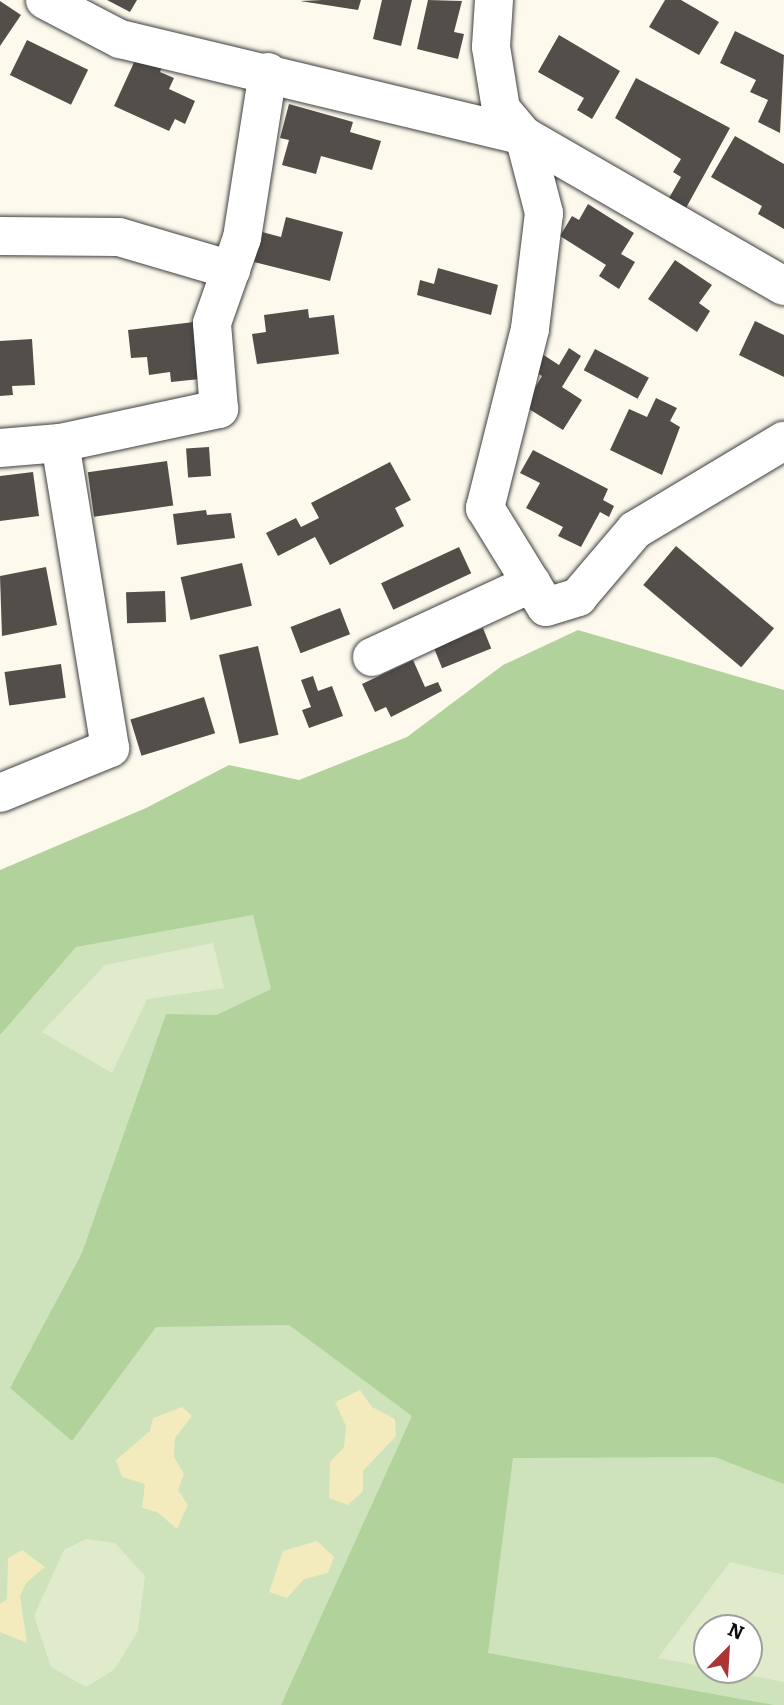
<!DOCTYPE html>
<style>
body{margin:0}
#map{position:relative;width:784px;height:1705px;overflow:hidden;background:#fdfaed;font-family:Bitter,serif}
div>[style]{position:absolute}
.green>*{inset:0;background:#cee3bb}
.forest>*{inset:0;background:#b2d29c}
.sand>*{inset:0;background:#f3eabe}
.pitch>*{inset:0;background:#dfebcb}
.building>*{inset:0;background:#534e4a;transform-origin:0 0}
.roads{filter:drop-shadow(0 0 2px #3f3f3f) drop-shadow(0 0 2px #3f3f3f)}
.street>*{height:38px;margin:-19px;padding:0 19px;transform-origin:19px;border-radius:19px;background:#fff}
span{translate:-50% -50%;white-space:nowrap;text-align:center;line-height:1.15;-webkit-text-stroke:7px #fff;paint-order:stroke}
.north{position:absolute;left:693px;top:1614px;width:70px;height:70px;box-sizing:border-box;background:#fff;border:2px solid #9e9e9e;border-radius:50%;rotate:24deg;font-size:19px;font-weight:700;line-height:28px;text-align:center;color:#0c0c0c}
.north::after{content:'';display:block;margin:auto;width:24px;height:32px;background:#ab3435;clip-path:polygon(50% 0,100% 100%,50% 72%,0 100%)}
</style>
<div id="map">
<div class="green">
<div style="clip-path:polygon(evenodd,279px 801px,271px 989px,216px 1015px,784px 1230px,784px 1705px,0 1705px,0 870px,279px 801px,707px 1628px,749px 1628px,749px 1670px,707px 1670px,707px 1628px)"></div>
</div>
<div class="forest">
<div style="clip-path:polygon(578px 630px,784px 690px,784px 1484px,715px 1457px,513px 1458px,488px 1653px,774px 1705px,281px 1705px,412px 1416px,289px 1325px,156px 1327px,72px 1441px,10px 1388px,82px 1253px,166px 1014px,216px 1015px,271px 989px,253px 915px,76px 947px,0 1035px,0 870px,146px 808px,229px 765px,299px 780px,407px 737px,503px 665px)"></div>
</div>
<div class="sand">
<div style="clip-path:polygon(360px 1390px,372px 1407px,395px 1419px,396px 1436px,363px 1471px,363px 1491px,348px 1505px,329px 1498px,330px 1462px,344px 1447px,346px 1426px,335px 1402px)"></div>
<div style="clip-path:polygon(182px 1407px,192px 1416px,175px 1438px,174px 1457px,184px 1474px,178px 1490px,188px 1505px,177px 1529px,157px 1512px,142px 1508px,145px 1484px,122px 1477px,116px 1460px,150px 1431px,153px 1418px)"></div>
<div style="clip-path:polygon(317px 1541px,334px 1557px,328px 1573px,304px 1579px,287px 1598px,269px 1592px,283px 1551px)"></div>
<div style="clip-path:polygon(22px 1550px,45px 1567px,26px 1583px,20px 1596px,27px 1643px,0 1632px,0 1604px,7px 1599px,8px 1558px)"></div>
</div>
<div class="pitch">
<div style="clip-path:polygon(213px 943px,224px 988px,147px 999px,112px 1073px,42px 1032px,105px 965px)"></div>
<div style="clip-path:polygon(86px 1539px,115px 1543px,145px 1576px,138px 1631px,114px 1670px,86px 1687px,51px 1667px,34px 1616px,64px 1550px)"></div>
<div style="clip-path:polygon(730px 1562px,784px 1575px,784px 1682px,721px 1670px,749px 1670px,749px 1628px,707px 1628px,707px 1667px,658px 1658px)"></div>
</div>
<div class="building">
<div style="clip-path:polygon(107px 0,137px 0,130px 12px)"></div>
<div style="clip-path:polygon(322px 0,361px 0,358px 10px,300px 1px)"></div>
<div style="clip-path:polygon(382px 0,412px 0,401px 46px,373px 39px)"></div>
<div style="clip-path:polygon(428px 0,462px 1px,454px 32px,464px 34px,458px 59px,417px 49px)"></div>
<div style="clip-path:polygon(665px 0,681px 0,719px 22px,699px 55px,649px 27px)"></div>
<div style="clip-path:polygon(0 1px,21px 15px,0 46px)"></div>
<div style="clip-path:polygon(735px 31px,784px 55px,780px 133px,758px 122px,768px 100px,750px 92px,756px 80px,720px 63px)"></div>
<div style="clip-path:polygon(559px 35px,620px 71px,592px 119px,577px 110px,584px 98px,538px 72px)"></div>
<div style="left:27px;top:40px;width:68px;height:39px;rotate:26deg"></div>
<div style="clip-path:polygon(137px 56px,162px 67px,160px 72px,174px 78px,169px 89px,195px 101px,185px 124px,175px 119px,169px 131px,114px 106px)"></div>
<div style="clip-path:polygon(636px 78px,730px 128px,686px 208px,669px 198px,681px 177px,673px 172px,681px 159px,615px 118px)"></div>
<div style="clip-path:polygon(289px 104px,353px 122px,350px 132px,381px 141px,372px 170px,321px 156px,316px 174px,282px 165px,289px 140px,280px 138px)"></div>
<div style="clip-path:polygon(735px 136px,784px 164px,784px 229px,758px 214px,762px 206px,711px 177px)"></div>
<div style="clip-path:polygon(588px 204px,634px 233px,621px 254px,635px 262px,619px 289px,599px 276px,606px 265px,560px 236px,572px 216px,579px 220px)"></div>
<div style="clip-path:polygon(286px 217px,343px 232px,330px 281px,254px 262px,262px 232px,281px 237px)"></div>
<div style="clip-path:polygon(675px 260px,712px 285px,699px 303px,710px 311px,697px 332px,648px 299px)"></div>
<div style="clip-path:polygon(438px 268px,498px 285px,491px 315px,417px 295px,420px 280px,434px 284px)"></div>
<div style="clip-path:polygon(308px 309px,309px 318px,334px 315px,339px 354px,257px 364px,252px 334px,266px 332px,264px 315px)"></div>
<div style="clip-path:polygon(755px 321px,784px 335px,784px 377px,739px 355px)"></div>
<div style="clip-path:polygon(194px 322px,200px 379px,171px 382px,170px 372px,149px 375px,147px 357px,131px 358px,128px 330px)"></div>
<div style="clip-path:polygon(32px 339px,35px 385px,12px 386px,13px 395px,0 396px,0 341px)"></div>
<div style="clip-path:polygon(569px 348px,581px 356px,562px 387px,582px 400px,563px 430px,524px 406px,542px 376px,532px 370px,542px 354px,559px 365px)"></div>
<div style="left:595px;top:349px;width:61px;height:24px;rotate:28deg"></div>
<div style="clip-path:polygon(656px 398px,677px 408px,670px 421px,680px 427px,662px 475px,610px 450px,629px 409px,647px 417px)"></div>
<div style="left:209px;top:447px;width:29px;height:23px;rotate:86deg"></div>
<div style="clip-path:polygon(533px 450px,608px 489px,603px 500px,614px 506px,609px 517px,600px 512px,581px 547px,558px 536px,563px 527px,526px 508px,540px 483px,520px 473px)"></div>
<div style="left:167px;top:461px;width:45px;height:80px;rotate:82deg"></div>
<div style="clip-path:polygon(390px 462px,411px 500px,395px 508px,404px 526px,330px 565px,315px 537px,278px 556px,266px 533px,296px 518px,301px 527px,319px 518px,311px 503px)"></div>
<div style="clip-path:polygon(33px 472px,39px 516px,0 521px,0 476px)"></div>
<div style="clip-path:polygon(206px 510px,207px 515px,231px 513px,235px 538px,177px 545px,173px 514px)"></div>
<div style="left:676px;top:546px;width:128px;height:51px;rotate:40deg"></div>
<div style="left:459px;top:547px;width:29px;height:86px;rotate:65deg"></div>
<div style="left:242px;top:563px;width:44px;height:63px;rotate:77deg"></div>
<div style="clip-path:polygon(46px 567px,57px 625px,2px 636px,0 576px)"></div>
<div style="left:165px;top:591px;width:31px;height:39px;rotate:88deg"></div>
<div style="left:340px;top:608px;width:28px;height:53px;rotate:69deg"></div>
<div style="left:483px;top:628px;width:22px;height:53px;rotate:68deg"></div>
<div style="left:258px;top:646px;width:91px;height:40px;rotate:77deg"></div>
<div style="clip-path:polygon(413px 660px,425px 687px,438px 682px,442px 691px,391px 717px,386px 707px,375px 712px,362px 684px)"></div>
<div style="left:61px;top:664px;width:34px;height:57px;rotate:82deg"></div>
<div style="clip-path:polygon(313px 676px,318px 691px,332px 686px,343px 716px,309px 728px,302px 710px,311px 707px,301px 680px)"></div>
<div style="left:204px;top:697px;width:38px;height:77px;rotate:73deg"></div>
</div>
<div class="roads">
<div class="street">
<div style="left:45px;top:0;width:85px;rotate:27.5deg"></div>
<div style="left:120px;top:39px;width:415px;rotate:13.5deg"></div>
<div style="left:524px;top:136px;width:300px;rotate:30deg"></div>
<div style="left:494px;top:0;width:47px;rotate:93.7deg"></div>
<div style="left:491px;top:47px;width:63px;rotate:80.8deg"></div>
<div style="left:501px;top:109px;width:35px;rotate:50deg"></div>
<div style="left:524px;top:136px;width:80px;rotate:75.4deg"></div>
<div style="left:544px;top:213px;width:117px;rotate:96.9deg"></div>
<div style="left:530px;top:329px;width:185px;rotate:104.1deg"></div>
<div style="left:485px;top:508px;width:116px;rotate:58.4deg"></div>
<div style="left:546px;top:607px;width:34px;rotate:-17deg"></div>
<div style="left:578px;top:597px;width:88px;rotate:-49.6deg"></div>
<div style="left:635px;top:530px;width:174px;rotate:-30.9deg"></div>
<div style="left:0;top:236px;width:119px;rotate:0.5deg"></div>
<div style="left:119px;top:237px;width:117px;rotate:16.4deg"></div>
<div style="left:0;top:448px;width:60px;rotate:-4.8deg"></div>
<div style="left:60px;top:443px;width:163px;rotate:-12.1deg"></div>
<div style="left:219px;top:409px;width:86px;rotate:-94.7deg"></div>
<div style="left:212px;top:323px;width:90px;rotate:-70.6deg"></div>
<div style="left:242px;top:238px;width:168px;rotate:-81.1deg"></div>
<div style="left:372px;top:657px;width:176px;rotate:-24.8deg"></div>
<div style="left:0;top:793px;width:119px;rotate:-22.2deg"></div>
<div style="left:110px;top:748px;width:309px;rotate:-99.3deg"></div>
</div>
</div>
<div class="north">N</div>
</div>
